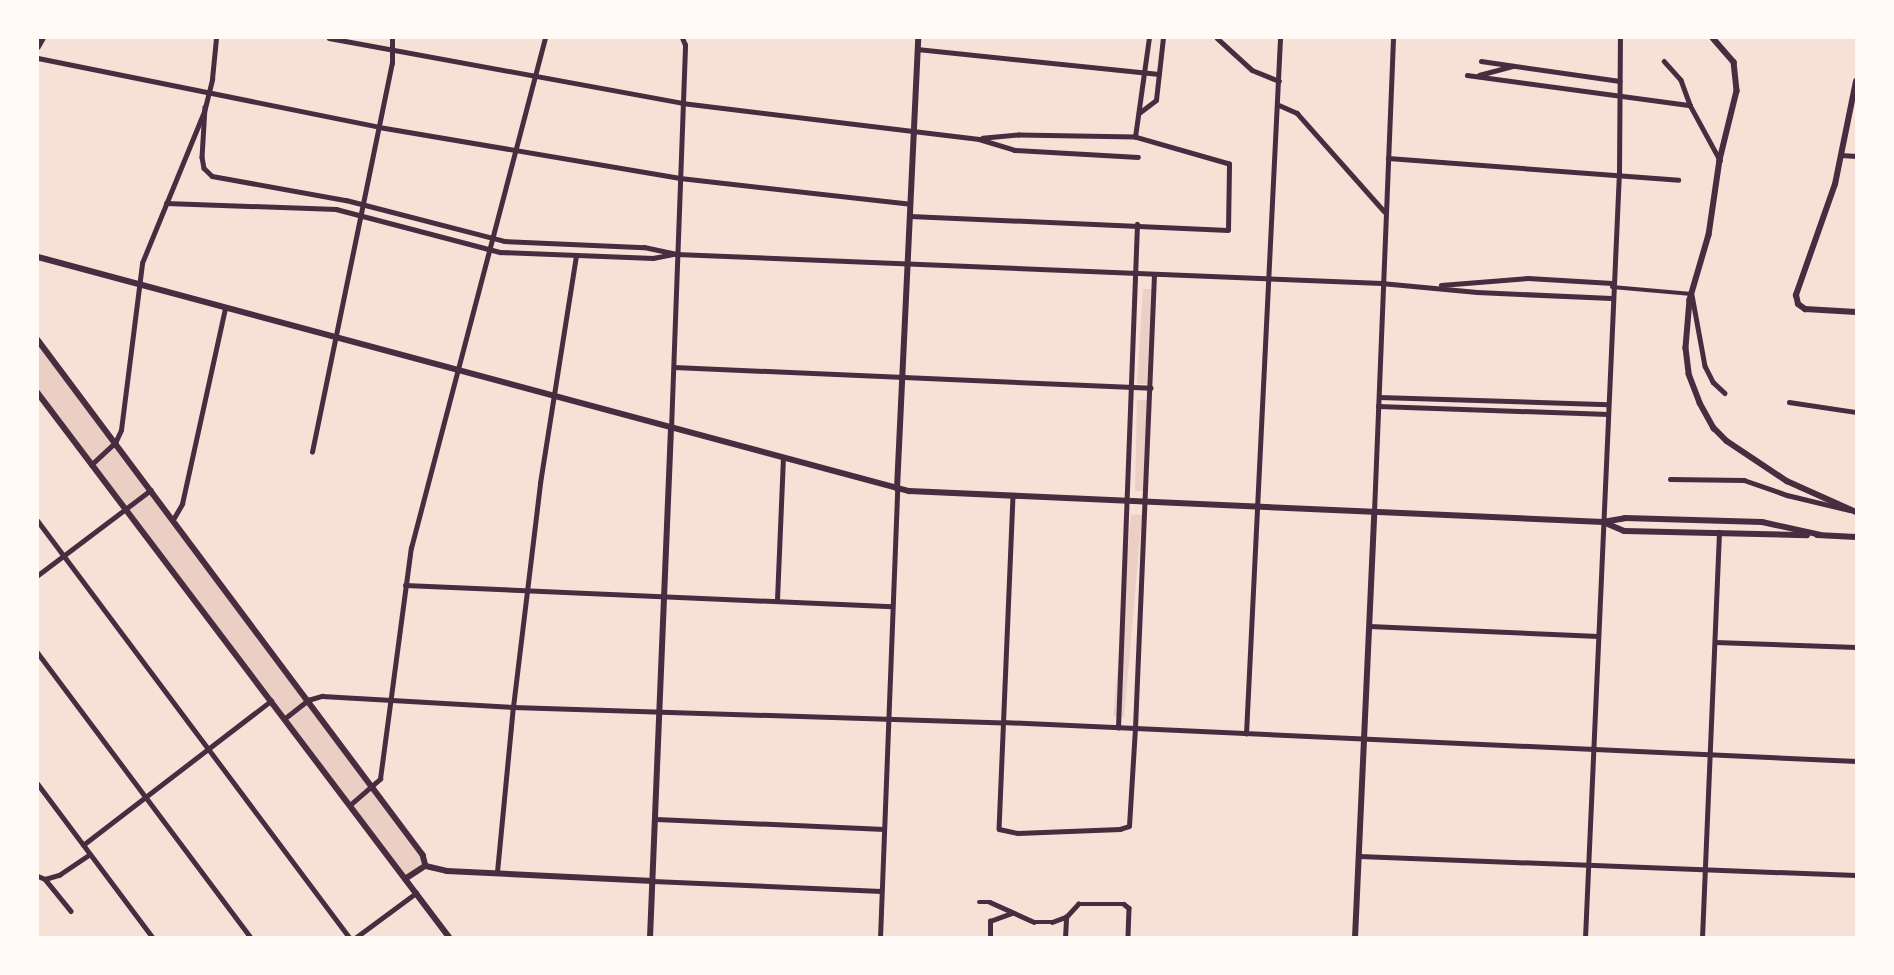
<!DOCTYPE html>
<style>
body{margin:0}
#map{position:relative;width:1894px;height:975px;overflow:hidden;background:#f7e1d7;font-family:"Archivo Narrow",sans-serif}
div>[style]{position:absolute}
.green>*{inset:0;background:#ebcfc5;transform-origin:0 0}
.pedestrian>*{height:4px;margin:-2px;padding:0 2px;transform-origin:2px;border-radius:2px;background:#4a2c40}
.minor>*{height:4.5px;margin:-2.25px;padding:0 2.25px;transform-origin:2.25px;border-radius:2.25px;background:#4a2c40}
.tertiary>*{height:5.5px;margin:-2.75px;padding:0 2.75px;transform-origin:2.75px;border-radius:2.75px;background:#4a2c40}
.secondary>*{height:6px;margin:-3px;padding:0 3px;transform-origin:3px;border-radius:3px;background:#4a2c40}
span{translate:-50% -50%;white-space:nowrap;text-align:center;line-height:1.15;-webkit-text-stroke:4.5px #fffaf5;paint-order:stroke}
.frame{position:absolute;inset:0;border:39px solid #fffaf5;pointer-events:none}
</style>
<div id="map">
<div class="green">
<div style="clip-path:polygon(1143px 289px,1151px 289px,1147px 384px,1137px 384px)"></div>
<div style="clip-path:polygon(38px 340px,423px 855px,426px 866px,406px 879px,38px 393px)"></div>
<div style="clip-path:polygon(1137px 400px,1147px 400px,1143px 491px,1135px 491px)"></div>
<div style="left:1131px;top:514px;width:11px;height:203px;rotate:5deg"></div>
</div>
<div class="pedestrian">
<div style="left:1612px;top:287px;width:80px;rotate:5deg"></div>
</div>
<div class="minor">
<div style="left:329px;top:38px;width:359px;rotate:10.4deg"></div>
<div style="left:682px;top:103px;width:299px;rotate:6.9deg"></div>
<div style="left:979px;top:139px;width:37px;rotate:17deg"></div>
<div style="left:1014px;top:150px;width:124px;rotate:3.2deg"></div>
<div style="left:1217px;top:38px;width:47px;rotate:42.4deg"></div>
<div style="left:1252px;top:70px;width:29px;rotate:22deg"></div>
<div style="left:917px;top:49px;width:243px;rotate:5.9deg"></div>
<div style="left:38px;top:58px;width:348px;rotate:11.4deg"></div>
<div style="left:379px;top:127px;width:305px;rotate:9.6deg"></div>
<div style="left:680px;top:178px;width:231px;rotate:6.4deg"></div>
<div style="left:1481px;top:61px;width:140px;rotate:8.2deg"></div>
<div style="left:1664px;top:61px;width:25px;rotate:48deg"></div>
<div style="left:1681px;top:80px;width:27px;rotate:70deg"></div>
<div style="left:1690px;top:105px;width:63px;rotate:61.4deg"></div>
<div style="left:1467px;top:75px;width:225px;rotate:7.7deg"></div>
<div style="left:1479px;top:75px;width:35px;rotate:-15deg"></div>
<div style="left:1279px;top:105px;width:20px;rotate:24deg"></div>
<div style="left:1297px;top:113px;width:131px;rotate:48.4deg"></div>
<div style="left:205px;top:107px;width:50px;rotate:93.4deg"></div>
<div style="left:202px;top:157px;width:11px;rotate:80deg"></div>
<div style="left:204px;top:168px;width:11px;rotate:45deg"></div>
<div style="left:212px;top:176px;width:136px;rotate:10.2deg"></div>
<div style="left:346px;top:200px;width:163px;rotate:14.5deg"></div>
<div style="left:504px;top:241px;width:140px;rotate:2.5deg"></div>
<div style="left:644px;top:247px;width:33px;rotate:12deg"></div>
<div style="left:676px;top:254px;width:706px;rotate:2.36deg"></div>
<div style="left:1381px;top:283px;width:96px;rotate:5.4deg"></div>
<div style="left:1477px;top:292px;width:134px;rotate:2.6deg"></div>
<div style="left:1139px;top:113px;width:21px;rotate:-37deg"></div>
<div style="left:1156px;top:100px;width:62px;rotate:-83.6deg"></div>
<div style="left:1135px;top:137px;width:100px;rotate:-82deg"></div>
<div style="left:1841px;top:155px;width:15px;rotate:4deg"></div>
<div style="left:1388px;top:158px;width:291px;rotate:4.3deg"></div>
<div style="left:166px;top:203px;width:170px;rotate:2deg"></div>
<div style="left:336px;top:209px;width:170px;rotate:14.7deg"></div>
<div style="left:500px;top:252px;width:153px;rotate:2.2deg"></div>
<div style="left:653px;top:258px;width:21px;rotate:-11deg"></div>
<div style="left:910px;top:216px;width:318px;rotate:2.5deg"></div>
<div style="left:1228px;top:230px;width:66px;rotate:-89.1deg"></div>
<div style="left:1229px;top:164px;width:98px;rotate:-164deg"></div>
<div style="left:1135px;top:137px;width:116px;rotate:-179deg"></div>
<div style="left:1019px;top:135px;width:36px;rotate:175deg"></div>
<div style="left:1441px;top:285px;width:87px;rotate:-4.6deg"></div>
<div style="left:1528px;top:278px;width:84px;rotate:3.4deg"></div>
<div style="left:1692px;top:295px;width:72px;rotate:79.6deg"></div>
<div style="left:1705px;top:366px;width:18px;rotate:63deg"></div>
<div style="left:1713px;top:382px;width:16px;rotate:43deg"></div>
<div style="left:674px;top:367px;width:477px;rotate:2.5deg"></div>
<div style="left:1379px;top:397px;width:229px;rotate:1.8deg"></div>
<div style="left:1789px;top:402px;width:68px;rotate:8.5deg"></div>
<div style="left:1378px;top:406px;width:230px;rotate:2deg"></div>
<div style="left:671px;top:429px;width:384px;rotate:-87.9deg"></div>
<div style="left:685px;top:45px;width:8px;rotate:-113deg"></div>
<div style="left:312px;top:452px;width:397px;rotate:-78.4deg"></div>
<div style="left:392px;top:63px;width:25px;rotate:-90deg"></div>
<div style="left:91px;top:465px;width:33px;rotate:-43deg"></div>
<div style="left:115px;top:443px;width:14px;rotate:-65deg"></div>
<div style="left:121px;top:430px;width:168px;rotate:-82.8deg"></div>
<div style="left:142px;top:263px;width:163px;rotate:-67.7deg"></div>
<div style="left:204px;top:112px;width:34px;rotate:-76deg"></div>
<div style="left:212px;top:79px;width:41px;rotate:-84.4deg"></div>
<div style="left:1670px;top:479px;width:74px;rotate:0.8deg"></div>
<div style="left:1744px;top:480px;width:46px;rotate:19.2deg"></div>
<div style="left:1787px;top:495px;width:64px;rotate:13.6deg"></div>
<div style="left:1013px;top:496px;width:333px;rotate:92.4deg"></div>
<div style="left:999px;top:829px;width:19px;rotate:12deg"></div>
<div style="left:1018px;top:833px;width:102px;rotate:-2.2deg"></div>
<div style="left:1120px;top:829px;width:9px;rotate:-18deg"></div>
<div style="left:1129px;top:826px;width:98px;rotate:-86.5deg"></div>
<div style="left:1135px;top:728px;width:454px;rotate:-87.6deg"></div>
<div style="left:1374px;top:512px;width:474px;rotate:-87.7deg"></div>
<div style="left:174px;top:518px;width:16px;rotate:-60deg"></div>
<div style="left:182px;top:504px;width:201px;rotate:-77.6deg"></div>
<div style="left:38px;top:521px;width:521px;rotate:53.2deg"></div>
<div style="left:38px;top:575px;width:141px;rotate:-37deg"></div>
<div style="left:405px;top:585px;width:487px;rotate:2.5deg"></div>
<div style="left:777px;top:600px;width:141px;rotate:-87.6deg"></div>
<div style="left:1369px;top:626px;width:229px;rotate:2.5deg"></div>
<div style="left:1715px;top:642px;width:141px;rotate:2deg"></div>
<div style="left:38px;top:653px;width:356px;rotate:53.2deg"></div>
<div style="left:284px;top:719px;width:31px;rotate:-38deg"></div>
<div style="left:308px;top:700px;width:15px;rotate:-16deg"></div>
<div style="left:322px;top:696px;width:191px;rotate:3.3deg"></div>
<div style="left:513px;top:707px;width:490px;rotate:1.8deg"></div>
<div style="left:1003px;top:722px;width:854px;rotate:2.62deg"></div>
<div style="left:1118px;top:728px;width:504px;rotate:-87.84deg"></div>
<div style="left:1246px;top:734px;width:697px;rotate:-87.2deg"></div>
<div style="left:38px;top:784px;width:192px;rotate:53.2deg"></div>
<div style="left:350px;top:805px;width:40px;rotate:-41deg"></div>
<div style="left:380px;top:779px;width:233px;rotate:-82.4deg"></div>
<div style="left:411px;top:548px;width:527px;rotate:-75.28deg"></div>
<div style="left:656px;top:819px;width:228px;rotate:2.5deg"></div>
<div style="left:83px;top:845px;width:237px;rotate:-37.5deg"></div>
<div style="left:1359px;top:856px;width:497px;rotate:2.2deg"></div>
<div style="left:497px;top:872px;width:166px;rotate:-84.5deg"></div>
<div style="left:513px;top:707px;width:226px;rotate:-83.1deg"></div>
<div style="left:540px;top:483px;width:230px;rotate:-81deg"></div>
<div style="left:38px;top:876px;width:8px;rotate:23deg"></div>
<div style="left:45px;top:879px;width:15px;rotate:-16deg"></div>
<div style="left:59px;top:875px;width:37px;rotate:-34deg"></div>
<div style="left:45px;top:879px;width:41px;rotate:50.9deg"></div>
<div style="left:653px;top:881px;width:228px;rotate:2.5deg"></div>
<div style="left:979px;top:902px;width:11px"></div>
<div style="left:990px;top:902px;width:48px;rotate:24.4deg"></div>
<div style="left:1034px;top:922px;width:18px"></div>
<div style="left:1052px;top:922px;width:15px;rotate:-20deg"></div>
<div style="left:1066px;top:917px;width:18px;rotate:-47deg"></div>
<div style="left:1078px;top:904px;width:46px"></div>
<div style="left:1124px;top:904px;width:6px;rotate:39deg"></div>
<div style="left:1129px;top:908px;width:30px;rotate:92deg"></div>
<div style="left:355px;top:938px;width:76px;rotate:-36.4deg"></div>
<div style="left:880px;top:938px;width:449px;rotate:-87.8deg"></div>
<div style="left:990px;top:938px;width:17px;rotate:-90deg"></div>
<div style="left:990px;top:921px;width:23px;rotate:-20deg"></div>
<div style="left:1065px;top:938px;width:21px;rotate:-87deg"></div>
<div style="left:1585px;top:938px;width:766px;rotate:-87.46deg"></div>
<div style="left:1619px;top:173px;width:135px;rotate:-89.6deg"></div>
<div style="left:1702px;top:938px;width:406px;rotate:-87.6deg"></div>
</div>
<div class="tertiary">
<div style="left:1713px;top:38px;width:32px;rotate:49deg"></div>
<div style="left:1734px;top:62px;width:29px;rotate:84deg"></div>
<div style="left:1737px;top:91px;width:71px;rotate:103.8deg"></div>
<div style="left:1720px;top:160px;width:76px;rotate:98.3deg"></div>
<div style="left:1709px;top:235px;width:68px;rotate:106.3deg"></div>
<div style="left:1690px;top:300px;width:48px;rotate:94.8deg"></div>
<div style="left:1686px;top:348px;width:26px;rotate:83deg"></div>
<div style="left:1689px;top:374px;width:31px;rotate:69deg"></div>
<div style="left:1700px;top:403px;width:29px;rotate:61deg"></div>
<div style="left:1714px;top:428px;width:18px;rotate:45deg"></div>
<div style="left:1727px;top:441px;width:72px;rotate:33.7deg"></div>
<div style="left:1787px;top:481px;width:76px;rotate:24.2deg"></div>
<div style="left:38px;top:47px;width:10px;rotate:-61deg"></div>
<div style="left:38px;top:340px;width:643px;rotate:53.22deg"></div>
<div style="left:423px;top:855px;width:11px;rotate:75deg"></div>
<div style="left:426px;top:866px;width:24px;rotate:147deg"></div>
<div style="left:38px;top:393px;width:683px;rotate:52.91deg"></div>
<div style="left:897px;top:489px;width:451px;rotate:-87.3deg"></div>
<div style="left:426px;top:866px;width:22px;rotate:13deg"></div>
<div style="left:447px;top:871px;width:206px;rotate:2.8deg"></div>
<div style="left:650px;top:938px;width:509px;rotate:-87.64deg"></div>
<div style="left:1355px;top:938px;width:426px;rotate:-87.4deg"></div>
</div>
<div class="secondary">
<div style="left:1856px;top:81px;width:105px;rotate:101.5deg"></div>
<div style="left:1835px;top:184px;width:118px;rotate:109.4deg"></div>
<div style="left:1796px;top:295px;width:9px;rotate:77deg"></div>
<div style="left:1798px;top:304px;width:9px;rotate:36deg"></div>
<div style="left:1805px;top:309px;width:51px;rotate:3.4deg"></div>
<div style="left:38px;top:257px;width:902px;rotate:15.04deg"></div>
<div style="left:909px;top:491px;width:695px;rotate:2.56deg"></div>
<div style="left:1603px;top:522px;width:22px;rotate:-10deg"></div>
<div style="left:1625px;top:518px;width:137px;rotate:1.7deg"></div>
<div style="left:1762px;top:522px;width:60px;rotate:12.4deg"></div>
<div style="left:1603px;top:522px;width:23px;rotate:23deg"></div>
<div style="left:1624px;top:531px;width:183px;rotate:1.3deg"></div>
<div style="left:1817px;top:535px;width:39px;rotate:3deg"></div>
</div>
<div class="frame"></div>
</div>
